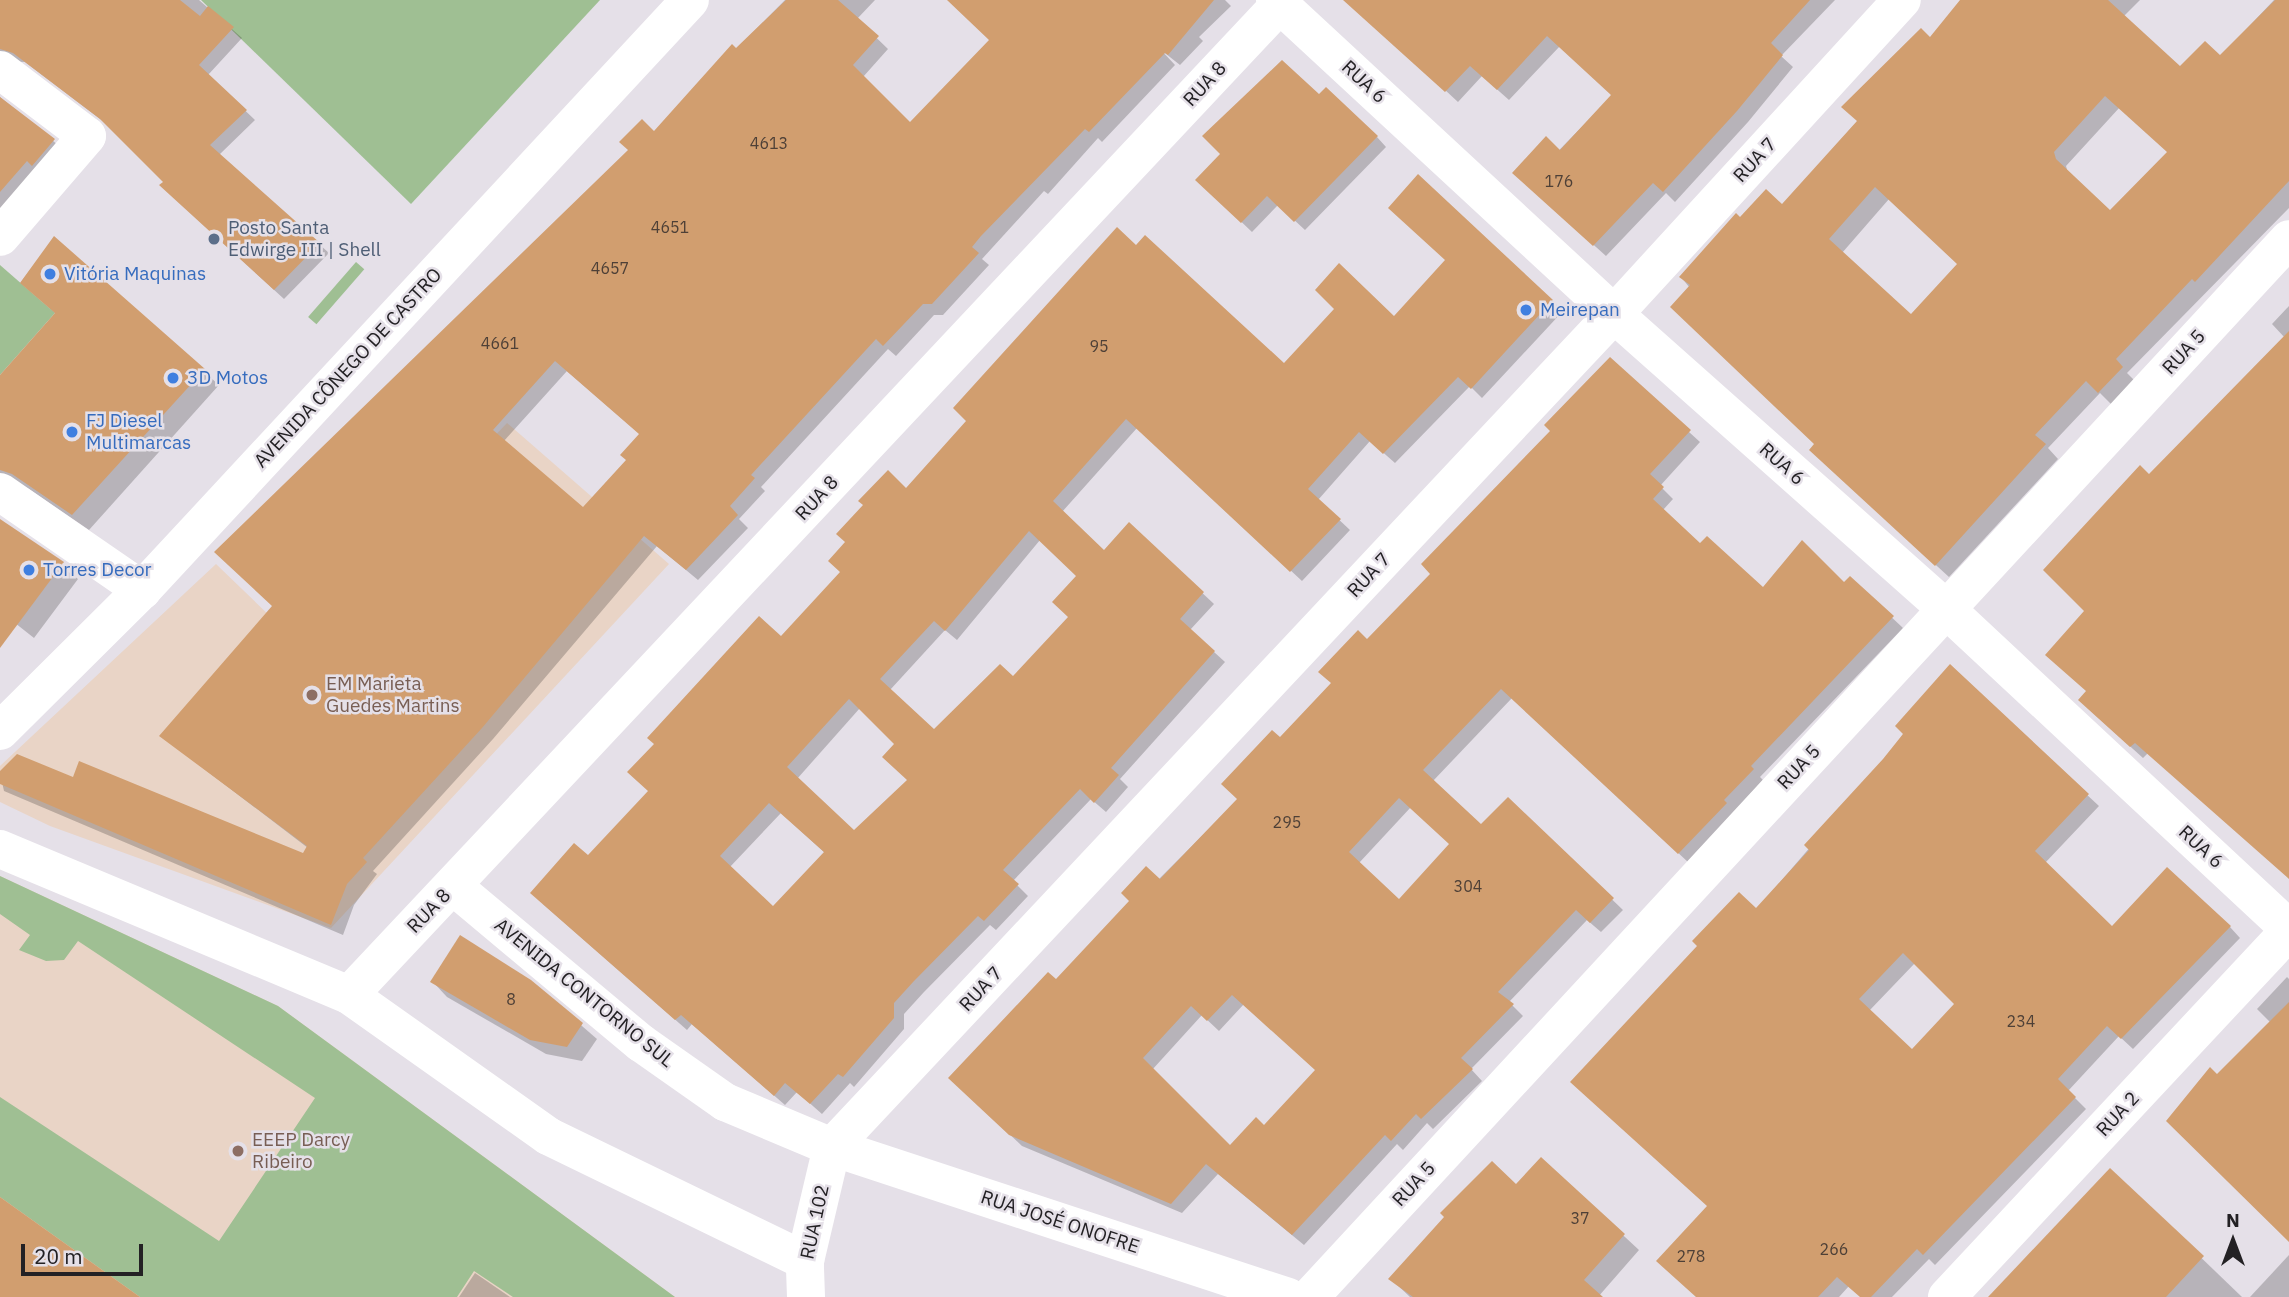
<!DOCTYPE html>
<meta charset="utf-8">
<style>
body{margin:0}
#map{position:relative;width:2289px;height:1297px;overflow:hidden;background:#e5e0e8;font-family:"IBM Plex Sans",sans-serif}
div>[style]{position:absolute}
.education>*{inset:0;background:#e9d4c6}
.green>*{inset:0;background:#9fbf93;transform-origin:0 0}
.shadow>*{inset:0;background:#0003}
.building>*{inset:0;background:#d19e6f}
.minor>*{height:38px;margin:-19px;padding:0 19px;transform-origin:19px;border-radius:19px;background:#fff}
.secondary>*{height:38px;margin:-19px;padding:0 19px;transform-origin:19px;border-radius:19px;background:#fff}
.dots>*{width:19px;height:19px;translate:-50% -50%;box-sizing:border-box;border:4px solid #e5e0e8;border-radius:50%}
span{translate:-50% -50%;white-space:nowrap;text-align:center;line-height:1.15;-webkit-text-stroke:5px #e5e0e8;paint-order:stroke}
.number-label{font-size:16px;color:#4e4037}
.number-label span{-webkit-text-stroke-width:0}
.street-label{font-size:19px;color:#232124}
.service-label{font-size:19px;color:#4e5e75}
.left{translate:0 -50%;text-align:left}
.shop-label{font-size:19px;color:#366cbe}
.education-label{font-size:19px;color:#785e54}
.north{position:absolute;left:2198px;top:1206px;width:70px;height:70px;-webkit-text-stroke:5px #e5e0e8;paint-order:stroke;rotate:0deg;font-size:19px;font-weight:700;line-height:28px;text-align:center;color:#232124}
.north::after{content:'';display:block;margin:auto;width:24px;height:32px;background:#232124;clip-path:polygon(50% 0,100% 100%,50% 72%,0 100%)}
.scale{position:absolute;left:21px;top:1244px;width:122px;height:32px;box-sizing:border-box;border:4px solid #232124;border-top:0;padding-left:9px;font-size:21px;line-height:24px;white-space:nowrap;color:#232124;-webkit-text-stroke:5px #e5e0e8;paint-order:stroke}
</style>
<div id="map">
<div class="education">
<div style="clip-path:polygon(507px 423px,669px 564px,331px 928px,50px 826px,0 802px,0 766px,216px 564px,273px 619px,316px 623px)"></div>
<div style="clip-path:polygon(0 876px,278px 1006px,675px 1297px,0 1297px)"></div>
</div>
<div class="green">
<div style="clip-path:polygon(201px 0,600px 0,411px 204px)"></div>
<div style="left:356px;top:262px;width:11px;height:73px;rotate:41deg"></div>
<div style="clip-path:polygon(0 265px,55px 313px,0 375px)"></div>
<div style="clip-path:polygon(0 876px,278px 1006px,675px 1297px,513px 1297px,474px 1271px,457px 1297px,140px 1297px,0 1197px,0 1097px,219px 1241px,315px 1098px,78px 941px,64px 960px,46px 961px,19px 950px,30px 935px,0 914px)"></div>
</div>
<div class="shadow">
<div style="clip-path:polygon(0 0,199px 0,242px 38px,208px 75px,255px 120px,219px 155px,329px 253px,284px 299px,171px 195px,165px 182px,112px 128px,25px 62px,0 61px)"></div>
<div style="clip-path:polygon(evenodd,785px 0,875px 0,857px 19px,888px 49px,863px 77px,910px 125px,991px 40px,948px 0,1225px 0,1231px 6px,1199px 37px,1203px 41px,1180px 65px,1161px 50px,1175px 65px,1102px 142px,1098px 138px,1048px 194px,1044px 191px,982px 259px,989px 265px,943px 315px,934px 315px,896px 356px,888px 349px,761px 487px,765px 491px,739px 519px,748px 528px,698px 580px,657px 546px,493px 739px,373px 871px,377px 874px,354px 905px,343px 935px,4px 791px,0 773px,74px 779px,304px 855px,308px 848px,161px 736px,274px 606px,654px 133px,785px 0,567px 371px,641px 435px,628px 460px,583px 509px,504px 441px,567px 371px)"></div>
<div style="clip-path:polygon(1348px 0,1835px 0,1781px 56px,1793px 67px,1748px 122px,1675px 202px,1666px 193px,1606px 256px,1526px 184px,1613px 95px,1560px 46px,1509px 100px,1482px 76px,1458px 102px)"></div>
<div style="clip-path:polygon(evenodd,1965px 0,2140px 0,2123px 17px,2180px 68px,2220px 57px,2274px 0,2289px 0,2289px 208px,2127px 373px,2135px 381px,2112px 405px,2100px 393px,2048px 448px,2058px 459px,1949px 577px,1824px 463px,1816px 444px,1681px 277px,1740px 219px,1782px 206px,1965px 0,2120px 107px,2169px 153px,2110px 212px,2068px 173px,2066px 166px,2120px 107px,1965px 0,1889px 199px,1959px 265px,1911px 317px,1842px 253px,1889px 199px)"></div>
<div style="clip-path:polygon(0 97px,64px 150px,0 213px)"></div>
<div style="clip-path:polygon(1377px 137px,1386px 147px,1305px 230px,1278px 205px,1252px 232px,1208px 190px)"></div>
<div style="clip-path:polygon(evenodd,1418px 177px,1563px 311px,1482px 398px,1470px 386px,1395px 463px,1370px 441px,1318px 500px,1350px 530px,1302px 581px,1137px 428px,1062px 512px,1104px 552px,1129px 524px,1214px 604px,1190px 630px,1225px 662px,1120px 779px,1128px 787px,1106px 812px,1091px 799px,1013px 881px,1028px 896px,996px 930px,990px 925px,924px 992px,904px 1014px,904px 1029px,854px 1087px,850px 1083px,822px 1114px,797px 1092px,785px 1105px,692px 1024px,687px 1030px,543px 904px,650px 792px,842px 573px,906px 490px,1284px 366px,1394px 318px,1447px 261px,1418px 177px,1040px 540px,1079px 576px,1070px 617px,1013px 679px,934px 732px,890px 690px,945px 630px,957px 640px,1040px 540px,1418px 177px,860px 708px,897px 744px,909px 781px,854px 832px,797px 779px,860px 708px,1418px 177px,781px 813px,825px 853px,773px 909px,729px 868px,781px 813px)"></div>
<div style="clip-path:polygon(54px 238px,219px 385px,89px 530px,29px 489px,18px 485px,0 493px,0 377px,56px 314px,21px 282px)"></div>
<div style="clip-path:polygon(2289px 306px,2289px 878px,2148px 753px,2143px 758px,2092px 712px,2087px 692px,2086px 610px,2149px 476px,2285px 338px,2272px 324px)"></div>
<div style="clip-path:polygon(evenodd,1610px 360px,1700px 442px,1660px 486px,1673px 499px,1663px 510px,1700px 545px,1763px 590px,1844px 584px,1850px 578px,1903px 628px,1760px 777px,1763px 780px,1689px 863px,1512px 698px,1433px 781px,1481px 827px,1508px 799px,1623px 910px,1601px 932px,1587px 920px,1509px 1002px,1523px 1016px,1471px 1069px,1482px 1081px,1433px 1129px,1427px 1123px,1403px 1150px,1397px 1144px,1304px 1245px,1218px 1174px,1182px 1213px,1022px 1146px,961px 1088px,1056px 982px,1239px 799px,1280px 739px,1433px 574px,1610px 360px,1411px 807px,1451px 844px,1399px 902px,1359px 863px,1411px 807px,1610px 360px,1244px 1004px,1317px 1071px,1264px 1127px,1230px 1148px,1152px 1070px,1202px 1015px,1219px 1031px,1244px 1004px)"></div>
<div style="clip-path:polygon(0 521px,78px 579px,34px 638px,15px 623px,0 645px)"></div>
<div style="clip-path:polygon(evenodd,1950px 667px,2099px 806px,2045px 863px,2112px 928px,2230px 927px,2240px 938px,2133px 1049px,2119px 1036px,2068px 1091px,2086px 1109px,1935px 1265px,1929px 1259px,1892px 1297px,1861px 1297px,1849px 1286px,1839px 1297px,1698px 1297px,1756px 910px,1885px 760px,1950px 667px,1915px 963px,1956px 1004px,1912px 1052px,1869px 1011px,1915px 963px)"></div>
<div style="clip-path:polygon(2287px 977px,2289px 979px,2289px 1240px,2217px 1077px,2271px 1023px,2257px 1009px)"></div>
<div style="clip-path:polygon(530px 981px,597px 1039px,582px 1061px,546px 1054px,447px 997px,433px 982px)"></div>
<div style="clip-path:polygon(1541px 1159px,1639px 1250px,1598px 1297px,1410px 1297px,1391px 1279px,1517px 1187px)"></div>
<div style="clip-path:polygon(2110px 1170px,2242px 1297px,1989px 1297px)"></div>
<div style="clip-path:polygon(2289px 1255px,2289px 1297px,2250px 1297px)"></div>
<div style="clip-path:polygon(475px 1273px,510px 1297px,459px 1297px)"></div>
</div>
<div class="building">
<div style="clip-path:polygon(0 0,180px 0,200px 16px,208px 6px,234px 27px,199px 65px,247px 110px,210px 145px,320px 243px,274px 290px,159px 185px,163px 182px,100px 119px,13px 53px,0 49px)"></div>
<div style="clip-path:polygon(evenodd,786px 0,838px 0,879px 36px,853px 65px,910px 122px,989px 40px,947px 0,1214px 0,1168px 55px,1165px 53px,1089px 132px,1085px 129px,981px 236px,972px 247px,979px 253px,932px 304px,923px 304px,883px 346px,876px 339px,751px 475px,755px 478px,730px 506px,738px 515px,686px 570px,644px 536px,482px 728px,363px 858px,367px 862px,347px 884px,331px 925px,0 784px,0 771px,17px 754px,73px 777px,79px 761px,303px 853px,307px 846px,159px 736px,272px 606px,214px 552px,628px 150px,619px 142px,642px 119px,654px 131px,732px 44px,736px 48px,786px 0,555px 361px,639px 434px,620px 455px,626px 460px,583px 507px,493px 430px,555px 361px)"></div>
<div style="clip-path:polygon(1343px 0,1810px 0,1771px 43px,1783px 55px,1737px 111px,1663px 192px,1653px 183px,1593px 246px,1512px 173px,1546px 136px,1560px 150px,1611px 95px,1547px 36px,1497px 90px,1470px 66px,1445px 92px)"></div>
<div style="clip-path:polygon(evenodd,1960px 0,2108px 0,2180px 66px,2205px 41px,2220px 55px,2275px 0,2289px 0,2289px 181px,2195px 282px,2192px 279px,2116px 359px,2123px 367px,2098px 393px,2086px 381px,2035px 435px,2046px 444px,1935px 566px,1809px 450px,1814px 444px,1670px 307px,1690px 285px,1679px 277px,1736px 213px,1740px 217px,1766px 189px,1782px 204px,1857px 121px,1841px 107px,1921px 28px,1930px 37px,1960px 0,2105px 96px,2167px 152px,2110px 210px,2056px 159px,2054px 152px,2105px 96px,1960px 0,1875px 187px,1957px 264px,1911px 314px,1829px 239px,1875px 187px)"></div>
<div style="clip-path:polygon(1282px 60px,1319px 94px,1326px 87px,1378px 136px,1294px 222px,1267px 196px,1241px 223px,1195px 180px,1220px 154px,1202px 136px)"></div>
<div style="clip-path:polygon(0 97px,55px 139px,32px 166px,27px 161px,0 192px)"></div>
<div style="clip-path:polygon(evenodd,1418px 174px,1553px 300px,1471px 389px,1458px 377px,1383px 454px,1359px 432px,1308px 489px,1341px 519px,1290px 572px,1126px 419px,1053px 501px,1104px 550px,1129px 522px,1204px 592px,1180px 619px,1215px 651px,1111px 768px,1119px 775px,1094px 803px,1080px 789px,1003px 870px,1019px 884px,984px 921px,978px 916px,914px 981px,894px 1003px,894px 1018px,843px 1077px,838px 1074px,810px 1104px,785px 1083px,774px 1096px,681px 1015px,675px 1020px,530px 893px,574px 843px,588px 855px,648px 791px,627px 772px,654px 744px,647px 738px,759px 616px,781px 636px,840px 572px,828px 561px,845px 542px,836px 534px,863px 505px,858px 501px,888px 470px,906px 488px,966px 421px,953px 408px,1117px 227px,1136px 245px,1145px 235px,1284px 363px,1334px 309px,1315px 290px,1339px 263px,1394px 316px,1445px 260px,1388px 208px,1418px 174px,1029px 531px,1076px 576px,1052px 602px,1068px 617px,1013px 676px,1000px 664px,934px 729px,880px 679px,934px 621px,945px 631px,1029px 531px,1418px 174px,849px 699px,894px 744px,882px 757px,907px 780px,854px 830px,787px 767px,849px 699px,1418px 174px,769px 803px,824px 852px,773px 906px,720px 856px,769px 803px)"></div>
<div style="clip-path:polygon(54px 236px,205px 369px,72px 515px,12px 474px,0 470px,0 375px,55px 313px,20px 283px)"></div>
<div style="clip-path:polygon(2289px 331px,2289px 879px,2135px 743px,2130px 747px,2078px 700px,2086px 691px,2045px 655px,2084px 611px,2043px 570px,2140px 465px,2149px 474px)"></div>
<div style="clip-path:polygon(evenodd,1610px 357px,1691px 430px,1650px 474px,1664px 487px,1653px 499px,1700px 543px,1707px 536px,1763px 587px,1802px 540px,1844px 582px,1850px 576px,1894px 616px,1751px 766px,1754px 769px,1724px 800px,1727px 803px,1678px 854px,1501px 689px,1423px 770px,1481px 824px,1508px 797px,1614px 898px,1590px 923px,1576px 910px,1498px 992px,1514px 1004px,1461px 1058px,1473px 1069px,1421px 1119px,1416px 1114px,1391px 1141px,1385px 1135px,1292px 1235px,1206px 1164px,1171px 1204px,1009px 1135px,948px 1078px,1048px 972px,1056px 979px,1129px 901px,1121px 893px,1146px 866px,1160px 879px,1237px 799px,1221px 784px,1272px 730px,1280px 737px,1331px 683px,1318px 672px,1358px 630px,1367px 639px,1430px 574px,1421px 564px,1550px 431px,1544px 425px,1610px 357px,1399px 798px,1449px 844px,1399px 899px,1349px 852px,1399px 798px,1610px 357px,1232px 995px,1315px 1070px,1264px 1125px,1256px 1117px,1230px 1145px,1143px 1058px,1191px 1006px,1207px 1021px,1232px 995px)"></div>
<div style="clip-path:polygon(0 519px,64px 562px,0 648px)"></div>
<div style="clip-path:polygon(evenodd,1950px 664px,2089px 794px,2035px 851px,2112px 926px,2167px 867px,2231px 926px,2121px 1039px,2107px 1026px,2058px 1079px,2076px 1097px,1923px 1255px,1917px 1249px,1871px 1297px,1860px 1297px,1837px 1277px,1818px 1297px,1696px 1297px,1656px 1261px,1707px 1206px,1570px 1082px,1697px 946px,1692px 941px,1739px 892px,1756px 908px,1809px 850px,1804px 845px,1883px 759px,1903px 734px,1895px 726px,1950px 664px,1903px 953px,1954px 1004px,1912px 1049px,1859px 999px,1903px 953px)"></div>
<div style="clip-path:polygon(460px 935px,531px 980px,583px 1023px,567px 1047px,530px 1040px,430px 982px)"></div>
<div style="clip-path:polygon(2289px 1002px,2289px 1242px,2166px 1121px,2210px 1067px,2217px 1074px)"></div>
<div style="clip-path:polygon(1541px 1157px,1625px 1234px,1584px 1280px,1603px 1297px,1413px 1297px,1388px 1279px,1444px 1217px,1440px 1213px,1492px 1161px,1516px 1184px)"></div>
<div style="clip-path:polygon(2110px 1168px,2204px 1256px,2166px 1297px,1988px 1297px)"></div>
<div style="clip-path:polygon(0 1197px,140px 1297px,0 1297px)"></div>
</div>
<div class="minor">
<div style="left:1275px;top:0;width:462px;rotate:42.8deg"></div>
<div style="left:1614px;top:314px;width:443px;rotate:41.6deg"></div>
<div style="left:1945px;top:608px;width:471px;rotate:43deg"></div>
<div style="left:0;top:70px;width:109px;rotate:37.2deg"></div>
<div style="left:87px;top:136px;width:133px;rotate:130.7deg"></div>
<div style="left:0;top:492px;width:173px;rotate:34.6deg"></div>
<div style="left:0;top:849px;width:378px;rotate:22.7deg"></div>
<div style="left:349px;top:995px;width:244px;rotate:35.3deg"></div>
<div style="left:548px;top:1136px;width:286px;rotate:25.9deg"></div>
<div style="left:453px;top:886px;width:245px;rotate:39.9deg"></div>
<div style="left:641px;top:1043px;width:103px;rotate:35.1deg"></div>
<div style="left:725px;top:1102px;width:116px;rotate:22.8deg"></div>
<div style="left:832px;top:1147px;width:480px;rotate:18.2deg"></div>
<div style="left:349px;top:995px;width:1365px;rotate:-46.78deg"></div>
<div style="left:806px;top:1297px;width:36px;rotate:-92deg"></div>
<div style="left:805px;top:1261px;width:117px;rotate:-76.7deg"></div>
<div style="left:832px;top:1147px;width:1143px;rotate:-46.81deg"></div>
<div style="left:1614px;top:314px;width:426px;rotate:-47.5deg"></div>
<div style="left:1310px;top:1297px;width:1441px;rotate:-47.22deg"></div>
<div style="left:1947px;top:1297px;width:501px;rotate:-46.94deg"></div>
</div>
<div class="secondary">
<div style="left:0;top:731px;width:200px;rotate:-44.8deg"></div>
<div style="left:142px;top:590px;width:805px;rotate:-47.11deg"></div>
</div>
<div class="dots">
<div style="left:214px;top:239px;background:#5c6f8a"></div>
<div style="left:50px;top:274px;background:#3f7fe0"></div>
<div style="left:1526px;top:310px;background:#3f7fe0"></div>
<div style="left:173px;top:378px;background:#3f7fe0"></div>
<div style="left:72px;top:432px;background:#3f7fe0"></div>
<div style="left:29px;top:570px;background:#3f7fe0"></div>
<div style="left:312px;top:695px;background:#8d6e63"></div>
<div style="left:238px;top:1151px;background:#8d6e63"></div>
</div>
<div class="number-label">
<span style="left:769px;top:143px">4613</span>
<span style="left:1559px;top:181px">176</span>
<span style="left:670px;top:227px">4651</span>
<span style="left:610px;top:268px">4657</span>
<span style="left:500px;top:343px">4661</span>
<span style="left:1099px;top:346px">95</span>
<span style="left:1287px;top:822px">295</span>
<span style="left:1468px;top:886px">304</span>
<span style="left:511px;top:999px">8</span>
<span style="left:2021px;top:1021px">234</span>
<span style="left:1580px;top:1218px">37</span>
<span style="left:1834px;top:1249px">266</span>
<span style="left:1691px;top:1256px">278</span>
</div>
<div class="street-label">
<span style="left:1364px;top:82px;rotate:43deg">RUA 6</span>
<span style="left:1205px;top:84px;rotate:-47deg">RUA 8</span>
<span style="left:1755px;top:160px;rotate:-47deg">RUA 7</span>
<span style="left:2184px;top:352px;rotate:-47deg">RUA 5</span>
<span style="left:348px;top:368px;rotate:-47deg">AVENIDA CÔNEGO DE CASTRO</span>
<span style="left:1782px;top:464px;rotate:42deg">RUA 6</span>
<span style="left:817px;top:498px;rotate:-47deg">RUA 8</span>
<span style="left:1369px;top:575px;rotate:-47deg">RUA 7</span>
<span style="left:1799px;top:767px;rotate:-47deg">RUA 5</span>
<span style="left:2201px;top:847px;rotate:43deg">RUA 6</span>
<span style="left:429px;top:911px;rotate:-46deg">RUA 8</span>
<span style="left:981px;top:989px;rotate:-47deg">RUA 7</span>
<span style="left:584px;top:993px;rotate:39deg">AVENIDA CONTORNO SUL</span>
<span style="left:2118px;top:1114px;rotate:-47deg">RUA 2</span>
<span style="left:1414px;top:1184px;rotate:-47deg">RUA 5</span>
<span style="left:815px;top:1222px;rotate:-78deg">RUA 102</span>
<span style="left:1060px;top:1222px;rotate:18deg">RUA JOSÉ ONOFRE</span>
</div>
<div class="service-label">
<span class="left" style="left:228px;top:239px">Posto Santa<br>Edwirge III | Shell</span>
</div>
<div class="shop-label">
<span class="left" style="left:64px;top:274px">Vitória Maquinas</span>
<span class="left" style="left:1540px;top:310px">Meirepan</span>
<span class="left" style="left:187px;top:378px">3D Motos</span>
<span class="left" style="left:86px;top:432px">FJ Diesel<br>Multimarcas</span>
<span class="left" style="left:43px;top:570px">Torres Decor</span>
</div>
<div class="education-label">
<span class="left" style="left:326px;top:695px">EM Marieta<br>Guedes Martins</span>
<span class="left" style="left:252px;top:1151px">EEEP Darcy<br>Ribeiro</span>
</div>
<div class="north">N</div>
<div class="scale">20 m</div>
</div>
